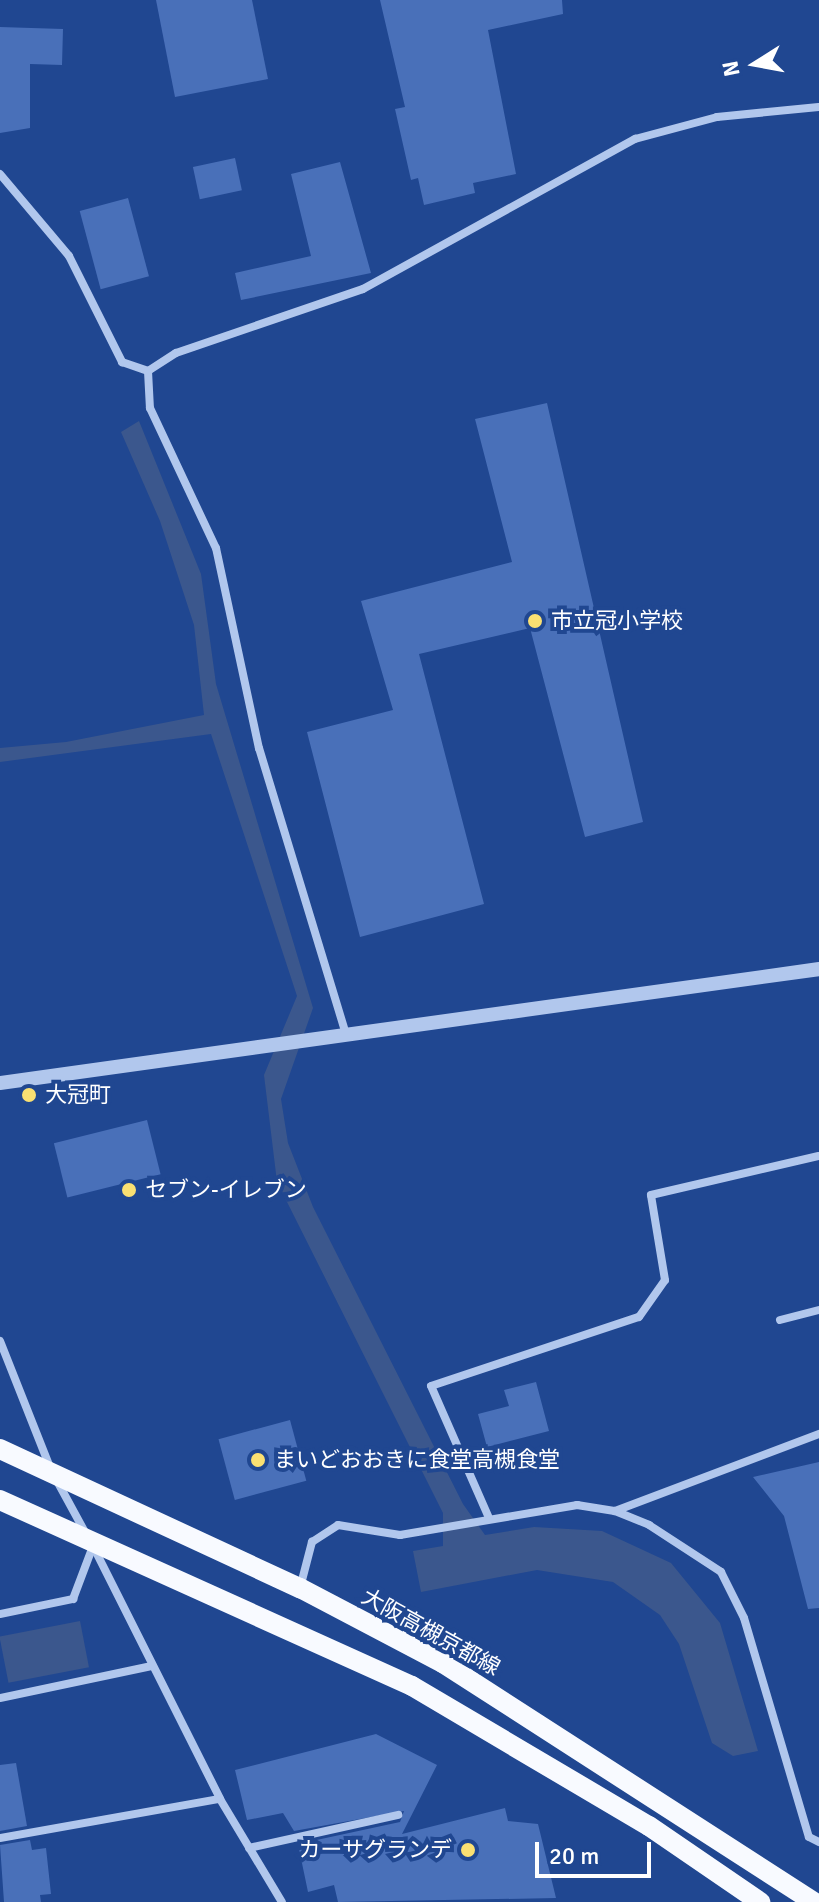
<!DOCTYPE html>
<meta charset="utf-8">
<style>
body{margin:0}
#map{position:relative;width:819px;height:1902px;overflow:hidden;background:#204791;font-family:Signika,"Noto Sans JP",sans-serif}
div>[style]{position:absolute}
.water>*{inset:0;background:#3b578d;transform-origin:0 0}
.building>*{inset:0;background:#4970b9;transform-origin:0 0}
.minor>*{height:8px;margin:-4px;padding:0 4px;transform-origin:4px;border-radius:4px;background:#b1c7ed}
.tertiary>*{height:14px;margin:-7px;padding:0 7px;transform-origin:7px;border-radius:7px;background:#b1c7ed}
.primary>*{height:20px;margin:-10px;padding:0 10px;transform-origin:10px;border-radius:10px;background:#f8faff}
.dots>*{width:22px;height:22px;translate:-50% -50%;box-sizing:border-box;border:4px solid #204791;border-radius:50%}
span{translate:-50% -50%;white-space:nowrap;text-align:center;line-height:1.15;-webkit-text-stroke:8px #204791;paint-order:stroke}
.poi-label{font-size:22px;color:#fff}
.left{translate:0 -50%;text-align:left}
.right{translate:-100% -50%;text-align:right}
.street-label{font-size:22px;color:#fff}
.north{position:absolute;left:715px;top:24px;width:80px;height:80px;-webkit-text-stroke:6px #204791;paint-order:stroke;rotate:259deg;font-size:22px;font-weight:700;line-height:32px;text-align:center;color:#fff}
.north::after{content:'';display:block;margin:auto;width:28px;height:36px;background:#fff;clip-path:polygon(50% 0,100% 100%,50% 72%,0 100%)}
.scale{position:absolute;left:535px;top:1842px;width:116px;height:36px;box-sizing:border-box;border:4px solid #fff;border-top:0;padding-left:10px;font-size:24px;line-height:28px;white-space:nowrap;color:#fff;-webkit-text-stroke:6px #204791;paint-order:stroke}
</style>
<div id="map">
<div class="water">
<div style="clip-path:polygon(139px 421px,201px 574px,216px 684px,313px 1008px,281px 1099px,288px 1143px,313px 1207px,463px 1504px,485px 1535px,534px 1527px,602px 1531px,671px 1563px,720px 1623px,758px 1751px,733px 1756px,712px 1743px,679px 1644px,660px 1615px,613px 1582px,537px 1570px,421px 1592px,413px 1551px,443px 1546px,443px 1513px,277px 1182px,264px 1075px,297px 996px,211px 734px,0 762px,0 748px,66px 742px,204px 715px,194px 625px,160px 521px,121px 432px)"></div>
<div style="left:80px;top:1621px;width:47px;height:82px;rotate:79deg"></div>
</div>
<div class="building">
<div style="clip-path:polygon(156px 0,252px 0,268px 79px,175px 97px)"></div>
<div style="clip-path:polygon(380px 0,562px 0,563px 14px,488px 30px,516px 174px,473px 183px,475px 193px,424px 205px,418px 178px,411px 180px,395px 109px,405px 107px)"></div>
<div style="clip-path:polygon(0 27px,63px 29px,62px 65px,30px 64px,30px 128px,0 133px)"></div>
<div style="left:235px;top:158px;width:33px;height:43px;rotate:78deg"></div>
<div style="clip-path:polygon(340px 162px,371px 273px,241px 300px,235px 273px,311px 256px,291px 174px)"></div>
<div style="left:128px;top:198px;width:81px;height:50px;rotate:75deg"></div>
<div style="clip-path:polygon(547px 403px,643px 822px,585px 837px,530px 628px,419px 654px,484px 904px,360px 937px,307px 732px,393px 710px,361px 601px,512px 562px,475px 419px)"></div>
<div style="left:147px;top:1120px;width:56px;height:96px;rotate:76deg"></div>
<div style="clip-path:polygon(536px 1382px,549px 1431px,487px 1447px,478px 1414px,509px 1406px,504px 1390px)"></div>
<div style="left:290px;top:1420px;width:63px;height:74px;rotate:75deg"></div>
<div style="clip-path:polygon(819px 1462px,819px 1608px,808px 1609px,784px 1516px,753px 1477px)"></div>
<div style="clip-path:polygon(376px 1734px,437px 1765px,402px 1834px,505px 1808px,508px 1821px,538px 1824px,556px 1898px,338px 1902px,334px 1885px,308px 1892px,298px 1844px,400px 1822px,404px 1811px,294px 1831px,283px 1813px,247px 1820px,235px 1770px)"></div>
<div style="clip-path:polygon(16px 1763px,27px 1826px,0 1831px,0 1765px)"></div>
<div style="clip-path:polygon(30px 1840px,32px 1850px,46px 1848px,51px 1894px,40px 1895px,41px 1902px,4px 1902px,0 1845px)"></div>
</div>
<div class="minor">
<div style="left:0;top:174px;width:107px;rotate:49.9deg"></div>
<div style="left:69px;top:256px;width:119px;rotate:63.4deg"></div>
<div style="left:122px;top:362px;width:28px;rotate:19deg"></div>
<div style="left:148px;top:371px;width:33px;rotate:-33deg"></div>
<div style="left:176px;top:353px;width:198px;rotate:-18.9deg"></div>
<div style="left:363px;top:289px;width:311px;rotate:-28.9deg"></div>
<div style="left:635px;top:139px;width:85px;rotate:-15deg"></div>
<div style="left:717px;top:117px;width:102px;rotate:-5.6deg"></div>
<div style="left:148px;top:371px;width:37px;rotate:87deg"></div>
<div style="left:150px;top:408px;width:155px;rotate:64.8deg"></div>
<div style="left:216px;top:548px;width:205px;rotate:77.9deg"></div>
<div style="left:259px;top:748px;width:299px;rotate:73.1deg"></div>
<div style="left:780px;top:1320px;width:40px;rotate:-14.4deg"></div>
<div style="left:0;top:1341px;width:136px;rotate:68.4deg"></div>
<div style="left:56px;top:1479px;width:63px;rotate:61.4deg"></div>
<div style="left:615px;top:1511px;width:218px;rotate:-20.7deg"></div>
<div style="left:489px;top:1518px;width:144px;rotate:-113.7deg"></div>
<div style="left:431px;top:1386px;width:219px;rotate:-18.4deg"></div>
<div style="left:639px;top:1317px;width:45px;rotate:-54.9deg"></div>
<div style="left:665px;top:1280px;width:86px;rotate:-99.4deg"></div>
<div style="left:651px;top:1195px;width:172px;rotate:-13.1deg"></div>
<div style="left:93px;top:1546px;width:283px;rotate:63.3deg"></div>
<div style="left:220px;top:1799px;width:120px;rotate:59deg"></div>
<div style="left:300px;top:1588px;width:48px;rotate:-75.4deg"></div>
<div style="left:312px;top:1542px;width:31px;rotate:-33deg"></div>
<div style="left:338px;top:1525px;width:63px;rotate:9.2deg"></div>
<div style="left:400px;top:1535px;width:180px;rotate:-9.6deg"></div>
<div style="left:577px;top:1505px;width:38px;rotate:9deg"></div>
<div style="left:615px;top:1511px;width:37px;rotate:22deg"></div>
<div style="left:649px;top:1525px;width:86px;rotate:33.1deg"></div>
<div style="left:721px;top:1572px;width:51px;rotate:63.4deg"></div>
<div style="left:744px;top:1618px;width:228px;rotate:73.5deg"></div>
<div style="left:809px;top:1837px;width:11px;rotate:27deg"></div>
<div style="left:0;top:1614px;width:75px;rotate:-11.6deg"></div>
<div style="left:73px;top:1599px;width:57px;rotate:-69.3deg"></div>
<div style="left:0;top:1698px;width:155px;rotate:-11.9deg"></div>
<div style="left:0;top:1838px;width:223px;rotate:-10.1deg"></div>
<div style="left:249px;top:1848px;width:153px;rotate:-12.5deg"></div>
</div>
<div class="tertiary">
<div style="left:0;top:1083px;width:827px;rotate:-7.92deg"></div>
</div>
<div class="primary">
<div style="left:0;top:1449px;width:331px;rotate:24.9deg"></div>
<div style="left:300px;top:1588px;width:161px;rotate:27.7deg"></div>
<div style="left:443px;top:1663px;width:441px;rotate:32.8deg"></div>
<div style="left:0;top:1500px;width:452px;rotate:24.3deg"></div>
<div style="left:412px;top:1686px;width:275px;rotate:30.6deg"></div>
<div style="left:649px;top:1826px;width:135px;rotate:34.4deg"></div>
</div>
<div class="dots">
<div style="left:535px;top:621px;background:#fae072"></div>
<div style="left:29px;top:1095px;background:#fae072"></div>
<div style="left:129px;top:1190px;background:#fae072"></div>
<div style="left:258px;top:1460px;background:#fae072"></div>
<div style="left:468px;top:1850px;background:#fae072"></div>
</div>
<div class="poi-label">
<span class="left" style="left:551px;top:621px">市立冠小学校</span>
<span class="left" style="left:45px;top:1095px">大冠町</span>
<span class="left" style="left:145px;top:1190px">セブン-イレブン</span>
<span class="left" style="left:274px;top:1460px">まいどおおきに食堂高槻食堂</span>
<span class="right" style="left:452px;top:1850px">カーサグランデ</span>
</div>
<div class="street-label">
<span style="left:431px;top:1632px;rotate:29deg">大阪高槻京都線</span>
</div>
<div class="north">N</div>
<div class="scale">20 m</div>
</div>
